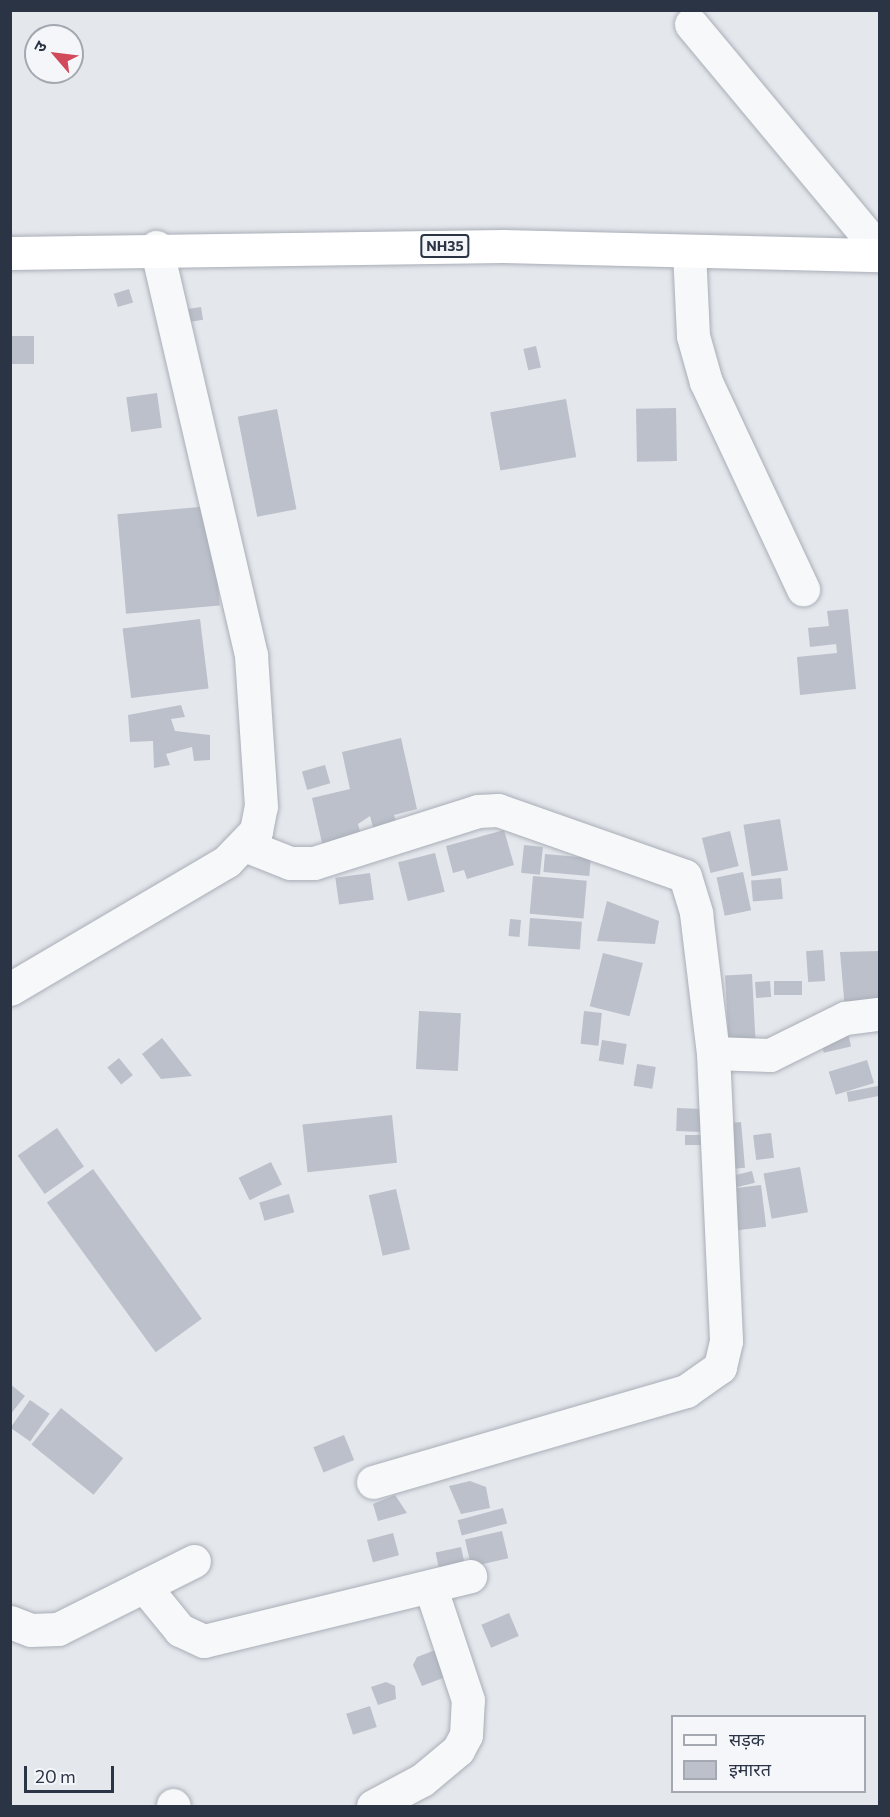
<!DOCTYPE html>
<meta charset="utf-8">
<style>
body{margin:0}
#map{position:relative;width:890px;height:1817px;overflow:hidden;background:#e4e7ec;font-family:Commissioner,"Noto Sans Devanagari",sans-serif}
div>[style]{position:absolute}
.building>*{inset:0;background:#bbc0ca;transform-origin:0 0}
.roads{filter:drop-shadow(0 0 2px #a9aeb7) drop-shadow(0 0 2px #a9aeb7)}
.minor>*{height:33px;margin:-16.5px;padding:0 16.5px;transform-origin:16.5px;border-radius:16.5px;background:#f7f8fa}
.highway>*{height:33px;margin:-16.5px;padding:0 16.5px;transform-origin:16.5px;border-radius:16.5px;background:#fff}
span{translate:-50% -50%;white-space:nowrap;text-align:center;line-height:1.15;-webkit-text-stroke:5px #f4f6f9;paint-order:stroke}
.shield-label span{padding:2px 4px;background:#f4f6f9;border:2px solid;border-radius:4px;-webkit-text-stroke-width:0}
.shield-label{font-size:14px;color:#2b3445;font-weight:700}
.frame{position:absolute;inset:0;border:12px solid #2b3445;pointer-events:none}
.legend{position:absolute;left:671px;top:1715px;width:195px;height:78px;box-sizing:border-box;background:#f4f6f9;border:2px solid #a4a8b1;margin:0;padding:8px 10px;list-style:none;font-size:18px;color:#2b3445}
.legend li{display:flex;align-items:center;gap:12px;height:30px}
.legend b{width:30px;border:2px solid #a4a8b1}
.north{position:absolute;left:24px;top:24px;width:60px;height:60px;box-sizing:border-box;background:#f4f6f9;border:2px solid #a4a8b1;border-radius:50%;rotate:298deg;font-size:16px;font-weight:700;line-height:24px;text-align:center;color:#2b3445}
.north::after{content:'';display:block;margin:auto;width:21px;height:27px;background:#d1495b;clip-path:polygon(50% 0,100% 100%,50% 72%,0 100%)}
.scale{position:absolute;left:24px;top:1766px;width:90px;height:27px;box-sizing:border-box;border:3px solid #2b3445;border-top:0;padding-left:8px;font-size:18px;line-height:21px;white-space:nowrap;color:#2b3445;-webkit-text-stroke:4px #f4f6f9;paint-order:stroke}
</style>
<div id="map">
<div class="building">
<div style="left:129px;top:289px;width:14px;height:16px;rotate:73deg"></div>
<div style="left:201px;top:307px;width:13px;height:26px;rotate:81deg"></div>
<div style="left:10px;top:336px;width:24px;height:28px"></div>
<div style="left:536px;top:346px;width:22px;height:13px;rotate:77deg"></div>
<div style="left:157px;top:393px;width:35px;height:31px;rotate:82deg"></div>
<div style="left:566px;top:399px;width:59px;height:77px;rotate:80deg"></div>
<div style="left:676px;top:408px;width:53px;height:40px;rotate:89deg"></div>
<div style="left:277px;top:409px;width:102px;height:40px;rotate:79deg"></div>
<div style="left:211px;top:506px;width:100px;height:94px;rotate:85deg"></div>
<div style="clip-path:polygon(848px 609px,856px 689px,800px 695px,797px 657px,837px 653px,836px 644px,810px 647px,808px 628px,829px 626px,827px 611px)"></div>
<div style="left:200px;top:619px;width:70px;height:78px;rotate:83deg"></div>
<div style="clip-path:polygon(181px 705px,185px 717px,171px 719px,175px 731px,210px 735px,210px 760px,194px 761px,192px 747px,166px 754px,170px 765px,154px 768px,153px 741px,130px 742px,128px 715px)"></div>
<div style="clip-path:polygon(401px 738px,417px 809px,394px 815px,398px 829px,375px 835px,370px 816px,358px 824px,363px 843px,324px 852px,312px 798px,350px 789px,342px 752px)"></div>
<div style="left:325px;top:765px;width:19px;height:24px;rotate:74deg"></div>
<div style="left:780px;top:819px;width:52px;height:37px;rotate:81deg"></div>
<div style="clip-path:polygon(504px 830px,514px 865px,467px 879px,464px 870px,453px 873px,446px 846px)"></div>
<div style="left:730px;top:831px;width:36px;height:29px;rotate:76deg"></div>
<div style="left:524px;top:845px;width:19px;height:28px;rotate:6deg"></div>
<div style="left:435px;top:853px;width:40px;height:38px;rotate:76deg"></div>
<div style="left:545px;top:854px;width:46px;height:18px;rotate:5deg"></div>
<div style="left:743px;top:872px;width:39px;height:27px;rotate:78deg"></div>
<div style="left:370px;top:873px;width:27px;height:35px;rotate:82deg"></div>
<div style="left:533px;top:876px;width:54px;height:38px;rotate:5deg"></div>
<div style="left:781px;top:878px;width:21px;height:30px;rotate:85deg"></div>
<div style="clip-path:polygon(607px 901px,659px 921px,655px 944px,597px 941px)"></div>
<div style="left:530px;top:918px;width:52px;height:28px;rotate:4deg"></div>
<div style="left:510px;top:919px;width:11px;height:17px;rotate:5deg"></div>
<div style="left:823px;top:950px;width:31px;height:17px;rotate:86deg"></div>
<div style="clip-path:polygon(880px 951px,880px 1003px,845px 1010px,840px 952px)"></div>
<div style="left:603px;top:953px;width:41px;height:55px;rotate:14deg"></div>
<div style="left:752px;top:974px;width:72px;height:27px;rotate:87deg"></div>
<div style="left:770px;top:981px;width:16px;height:15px;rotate:86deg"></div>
<div style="left:774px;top:981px;width:28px;height:14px"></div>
<div style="left:419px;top:1011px;width:42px;height:58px;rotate:3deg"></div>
<div style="left:584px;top:1011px;width:18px;height:33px;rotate:6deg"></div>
<div style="left:847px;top:1029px;width:18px;height:28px;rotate:77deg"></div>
<div style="clip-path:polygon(162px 1038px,192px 1076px,161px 1079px,142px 1054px)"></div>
<div style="left:602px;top:1040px;width:25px;height:21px;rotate:9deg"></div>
<div style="left:119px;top:1058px;width:22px;height:15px;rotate:51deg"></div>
<div style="left:867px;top:1060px;width:24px;height:40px;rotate:73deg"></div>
<div style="left:637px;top:1064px;width:19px;height:22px;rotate:9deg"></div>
<div style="left:878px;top:1086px;width:10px;height:32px;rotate:79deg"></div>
<div style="left:677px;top:1108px;width:26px;height:23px;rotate:2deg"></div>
<div style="left:392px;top:1115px;width:48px;height:90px;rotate:84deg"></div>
<div style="left:741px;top:1122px;width:46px;height:22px;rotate:85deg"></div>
<div style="left:57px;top:1128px;width:47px;height:48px;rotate:55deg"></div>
<div style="left:771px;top:1133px;width:25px;height:18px;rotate:83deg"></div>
<div style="left:703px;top:1135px;width:10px;height:18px;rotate:90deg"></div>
<div style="left:271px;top:1162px;width:25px;height:36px;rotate:64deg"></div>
<div style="left:800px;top:1167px;width:46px;height:37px;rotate:80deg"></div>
<div style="left:93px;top:1169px;width:185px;height:57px;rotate:54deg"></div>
<div style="left:752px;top:1171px;width:12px;height:21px;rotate:76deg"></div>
<div style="left:761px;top:1185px;width:42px;height:31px;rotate:83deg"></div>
<div style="left:396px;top:1189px;width:62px;height:28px;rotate:77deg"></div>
<div style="left:289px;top:1194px;width:19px;height:31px;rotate:74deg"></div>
<div style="clip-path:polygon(10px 1384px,25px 1396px,10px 1415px)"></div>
<div style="left:30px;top:1400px;width:24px;height:34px;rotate:35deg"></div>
<div style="left:61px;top:1408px;width:80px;height:47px;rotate:39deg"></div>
<div style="left:344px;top:1435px;width:27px;height:33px;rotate:68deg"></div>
<div style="clip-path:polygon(470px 1481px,486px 1487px,490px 1508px,461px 1514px,449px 1486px)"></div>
<div style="clip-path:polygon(395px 1495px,407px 1513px,378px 1521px,373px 1504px)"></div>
<div style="left:503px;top:1508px;width:16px;height:47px;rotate:75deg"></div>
<div style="left:502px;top:1531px;width:28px;height:38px;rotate:77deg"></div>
<div style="left:393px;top:1533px;width:23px;height:27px;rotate:75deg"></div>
<div style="left:461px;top:1547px;width:19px;height:26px;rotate:78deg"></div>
<div style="left:509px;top:1613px;width:25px;height:30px;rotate:67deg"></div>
<div style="clip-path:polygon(446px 1646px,456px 1673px,422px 1686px,413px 1665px,417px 1657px)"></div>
<div style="clip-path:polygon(386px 1682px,395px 1686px,396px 1699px,378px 1705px,371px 1687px)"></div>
<div style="left:370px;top:1706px;width:22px;height:25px;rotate:72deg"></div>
</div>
<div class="roads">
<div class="minor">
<div style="left:691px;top:24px;width:295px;rotate:50.2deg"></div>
<div style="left:689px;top:251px;width:85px;rotate:87.3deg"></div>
<div style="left:693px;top:336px;width:48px;rotate:74.2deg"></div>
<div style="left:706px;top:382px;width:229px;rotate:64.9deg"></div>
<div style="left:247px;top:846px;width:46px;rotate:21.6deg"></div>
<div style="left:290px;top:863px;width:24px"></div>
<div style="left:314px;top:863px;width:172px;rotate:-17.6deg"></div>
<div style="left:478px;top:811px;width:20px;rotate:-3deg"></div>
<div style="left:498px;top:810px;width:198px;rotate:19.4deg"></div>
<div style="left:685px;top:876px;width:39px;rotate:73deg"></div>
<div style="left:696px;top:913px;width:141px;rotate:83.1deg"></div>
<div style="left:713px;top:1053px;width:288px;rotate:87.4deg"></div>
<div style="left:726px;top:1341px;width:27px;rotate:103deg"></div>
<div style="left:720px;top:1367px;width:42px;rotate:144.8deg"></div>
<div style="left:686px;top:1391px;width:326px;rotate:163.8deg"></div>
<div style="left:10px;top:989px;width:252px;rotate:-30.5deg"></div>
<div style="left:227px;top:861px;width:42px;rotate:-46deg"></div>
<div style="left:256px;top:831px;width:25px;rotate:-79deg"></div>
<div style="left:261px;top:806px;width:151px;rotate:-93.8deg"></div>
<div style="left:251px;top:655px;width:419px;rotate:-103.1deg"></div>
<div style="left:713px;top:1053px;width:57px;rotate:2deg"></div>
<div style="left:770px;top:1055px;width:84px;rotate:-26.3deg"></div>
<div style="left:845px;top:1018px;width:35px;rotate:-7deg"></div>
<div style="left:144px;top:1586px;width:57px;rotate:50.7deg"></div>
<div style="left:180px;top:1630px;width:26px;rotate:25deg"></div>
<div style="left:204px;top:1641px;width:274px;rotate:-13.7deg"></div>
<div style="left:10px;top:1622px;width:22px;rotate:21deg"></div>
<div style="left:31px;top:1630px;width:27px;rotate:-2deg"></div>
<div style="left:58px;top:1629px;width:152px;rotate:-26.6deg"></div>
<div style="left:173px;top:1805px;width:1px;rotate:45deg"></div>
<div style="left:373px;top:1806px;width:55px;rotate:-28deg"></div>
<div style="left:422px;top:1780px;width:47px;rotate:-39.8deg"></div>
<div style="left:458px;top:1750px;width:17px;rotate:-62deg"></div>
<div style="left:466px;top:1735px;width:35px;rotate:-87deg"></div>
<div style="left:468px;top:1700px;width:120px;rotate:-108.4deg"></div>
</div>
<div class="highway">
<div style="left:10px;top:253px;width:493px;rotate:-0.8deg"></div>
<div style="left:503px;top:246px;width:377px;rotate:1.4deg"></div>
</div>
</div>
<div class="shield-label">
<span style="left:445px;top:246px">NH35</span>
</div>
<div class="frame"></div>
<ul class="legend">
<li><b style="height:8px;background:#f7f8fa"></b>सड़क</li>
<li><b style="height:16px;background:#bbc0ca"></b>इमारत</li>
</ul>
<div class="north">उ</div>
<div class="scale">20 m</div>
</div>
